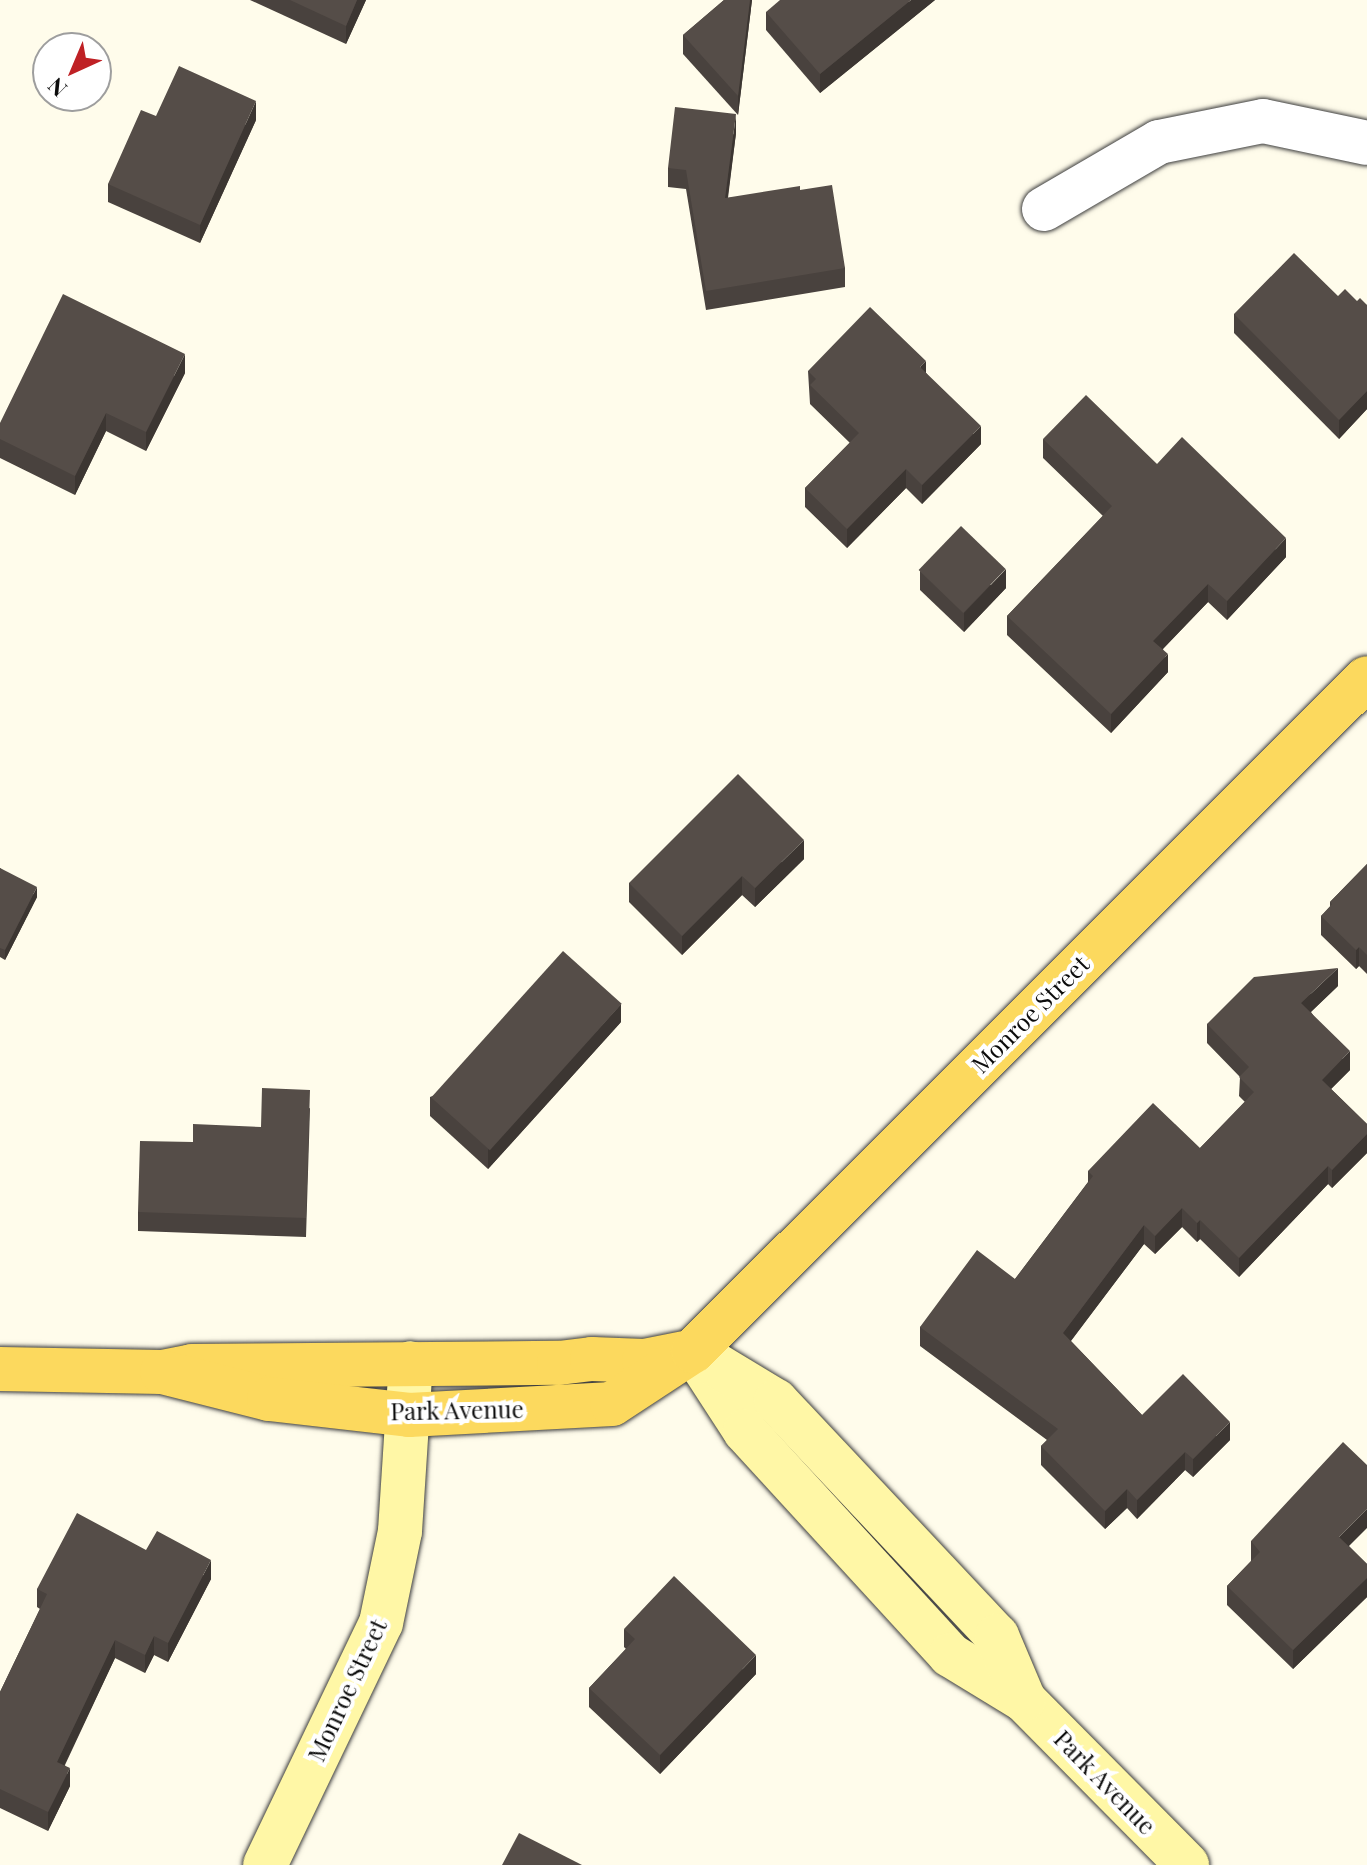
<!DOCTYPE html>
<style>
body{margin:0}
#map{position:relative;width:1367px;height:1865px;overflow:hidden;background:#fffceb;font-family:"Playfair Display",serif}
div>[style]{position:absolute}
.roads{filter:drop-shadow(0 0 2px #3f3f3f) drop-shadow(0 0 2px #3f3f3f)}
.street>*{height:44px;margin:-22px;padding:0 22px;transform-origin:22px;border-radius:22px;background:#fff}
.secondary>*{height:44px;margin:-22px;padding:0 22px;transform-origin:22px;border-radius:22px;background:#fff7a6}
.primary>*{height:44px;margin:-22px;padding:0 22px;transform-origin:22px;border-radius:22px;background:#fcd95e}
.wall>*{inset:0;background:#49423e}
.shaded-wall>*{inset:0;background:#3c3632}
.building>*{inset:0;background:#554d48;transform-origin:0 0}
span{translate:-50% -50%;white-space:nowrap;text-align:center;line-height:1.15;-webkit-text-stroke:8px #fff;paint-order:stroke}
.street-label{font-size:24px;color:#0c0c0c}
.north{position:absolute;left:32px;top:32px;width:80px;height:80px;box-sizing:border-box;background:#fff;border:2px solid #9e9e9e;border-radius:50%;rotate:224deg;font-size:22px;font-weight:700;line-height:32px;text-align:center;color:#0c0c0c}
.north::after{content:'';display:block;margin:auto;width:28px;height:36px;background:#bf2125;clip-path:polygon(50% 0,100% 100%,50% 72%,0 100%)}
</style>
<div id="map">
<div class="roads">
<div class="street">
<div style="left:1044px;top:209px;width:133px;rotate:-30.2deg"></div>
<div style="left:1159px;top:142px;width:106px;rotate:-11.4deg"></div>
<div style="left:1263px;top:121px;width:106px;rotate:11.9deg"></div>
</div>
<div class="secondary">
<div style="left:693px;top:1351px;width:95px;rotate:57deg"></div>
<div style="left:745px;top:1431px;width:304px;rotate:47.5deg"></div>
<div style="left:950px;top:1655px;width:87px;rotate:31.3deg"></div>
<div style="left:1024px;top:1700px;width:232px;rotate:45.3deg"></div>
<div style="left:703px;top:1357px;width:85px;rotate:31.1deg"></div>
<div style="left:776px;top:1401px;width:323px;rotate:46.8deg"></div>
<div style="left:997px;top:1636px;width:69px;rotate:67.1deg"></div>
<div style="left:265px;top:1865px;width:268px;rotate:-64.4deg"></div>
<div style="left:381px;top:1623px;width:94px;rotate:-78.3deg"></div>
<div style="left:400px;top:1531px;width:168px;rotate:-86.3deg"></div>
</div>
<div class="primary">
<div style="left:0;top:1369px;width:162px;rotate:1.1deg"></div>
<div style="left:162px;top:1372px;width:31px;rotate:-11deg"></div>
<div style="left:192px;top:1366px;width:367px;rotate:-0.5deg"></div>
<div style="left:559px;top:1363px;width:33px;rotate:-7deg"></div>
<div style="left:592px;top:1359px;width:52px;rotate:2.2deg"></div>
<div style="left:644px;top:1361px;width:41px;rotate:-11.3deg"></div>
<div style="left:162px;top:1372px;width:110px;rotate:14.2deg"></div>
<div style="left:269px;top:1399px;width:141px;rotate:6.5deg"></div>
<div style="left:409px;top:1415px;width:203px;rotate:-3.1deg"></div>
<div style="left:612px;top:1404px;width:97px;rotate:-33.2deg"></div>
<div style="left:693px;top:1351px;width:952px;rotate:-44.96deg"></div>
</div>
</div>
<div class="wall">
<div style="clip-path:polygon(250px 0,366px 0,346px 44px)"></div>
<div style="clip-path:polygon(724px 0,752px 0,738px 115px,683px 54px,683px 35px)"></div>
<div style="clip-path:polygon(935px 0,820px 93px,766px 30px,766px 12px)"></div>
<div style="clip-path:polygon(256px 120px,200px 243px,108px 202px,108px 184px)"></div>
<div style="clip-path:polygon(736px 133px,728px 198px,800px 190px,845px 268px,845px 287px,706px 310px,686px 189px,668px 187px,668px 168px)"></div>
<div style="clip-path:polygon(1338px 296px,1367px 305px,1367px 409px,1339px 439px,1234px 333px,1234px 314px)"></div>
<div style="clip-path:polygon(808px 371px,926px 373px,981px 444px,922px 504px,906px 488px,847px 548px,805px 507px,805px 488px,850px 443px,810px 404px)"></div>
<div style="clip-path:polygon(185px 373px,146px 451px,106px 431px,75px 495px,0 458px,0 423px)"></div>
<div style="clip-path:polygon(1043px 439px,1157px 464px,1286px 557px,1227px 620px,1208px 602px,1163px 649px,1168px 672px,1111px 733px,1007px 635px,1007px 616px,1103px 516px,1043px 458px)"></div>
<div style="clip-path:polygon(920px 571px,1006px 588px,964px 632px,920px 590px)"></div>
<div style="clip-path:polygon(804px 859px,755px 907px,742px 895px,682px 955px,629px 902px,629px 883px)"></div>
<div style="clip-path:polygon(1367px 864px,1367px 974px,1359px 966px,1356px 969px,1321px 935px,1321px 916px,1330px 907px,1330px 902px)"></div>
<div style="clip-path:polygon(0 868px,37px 897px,5px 960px,0 957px)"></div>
<div style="clip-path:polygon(1338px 986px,1311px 1012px,1350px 1070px,1331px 1089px,1367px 1124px,1367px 1153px,1332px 1188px,1328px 1184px,1239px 1277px,1200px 1239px,1197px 1242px,1182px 1227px,1155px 1254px,1144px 1244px,1071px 1341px,1142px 1415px,1230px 1440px,1193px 1477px,1185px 1470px,1137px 1519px,1127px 1508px,1105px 1529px,1041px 1465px,1041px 1446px,1047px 1440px,920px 1346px,920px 1327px,1015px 1279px,1088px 1182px,1088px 1171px,1200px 1148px,1245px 1102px,1239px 1096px,1240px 1077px,1207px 1043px,1207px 1024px)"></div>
<div style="clip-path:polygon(621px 1022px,488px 1169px,430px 1116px,430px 1097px)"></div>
<div style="clip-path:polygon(310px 1108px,306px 1237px,138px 1231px,138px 1212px,193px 1142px,261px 1127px)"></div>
<div style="clip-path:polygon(1251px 1541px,1349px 1546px,1367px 1564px,1367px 1597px,1293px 1669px,1227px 1605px,1227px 1586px,1251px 1561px)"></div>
<div style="clip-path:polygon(146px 1550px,211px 1579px,168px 1662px,154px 1655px,145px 1673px,115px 1658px,65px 1765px,70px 1786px,48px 1831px,0 1808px,0 1692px,40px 1609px,37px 1607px,37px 1589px)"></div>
<div style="clip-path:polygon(624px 1629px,756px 1674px,660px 1774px,589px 1707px,589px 1688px,626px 1649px,624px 1647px)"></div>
</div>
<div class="shaded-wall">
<div style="clip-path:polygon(357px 0,366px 0,346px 44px,346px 26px)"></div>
<div style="clip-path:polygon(750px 0,752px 0,738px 115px,738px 96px)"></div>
<div style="clip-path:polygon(911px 0,935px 0,820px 93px,820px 74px)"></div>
<div style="clip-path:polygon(256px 101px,256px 120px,200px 243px,200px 225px)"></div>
<div style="clip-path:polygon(736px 114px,736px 133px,725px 217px,725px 198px)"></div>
<div style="clip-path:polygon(185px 354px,185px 373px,146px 451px,146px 432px)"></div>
<div style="clip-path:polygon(926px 361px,926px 380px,920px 367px)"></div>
<div style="clip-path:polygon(1367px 391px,1367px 409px,1339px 439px,1339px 420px)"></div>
<div style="clip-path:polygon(106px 413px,106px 431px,75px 495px,75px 476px)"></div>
<div style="clip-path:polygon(981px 426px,981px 444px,922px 504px,922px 485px)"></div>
<div style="clip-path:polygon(906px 469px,906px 488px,847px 548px,847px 529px)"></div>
<div style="clip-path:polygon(1286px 538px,1286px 557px,1227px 620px,1227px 601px)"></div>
<div style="clip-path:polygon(1006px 569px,1006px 588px,964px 632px,964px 613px)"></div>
<div style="clip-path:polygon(1208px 584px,1208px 602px,1153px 659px,1153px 641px)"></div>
<div style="clip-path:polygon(1168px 654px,1168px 672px,1111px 733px,1111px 714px)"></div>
<div style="clip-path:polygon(804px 840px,804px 859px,755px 907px,755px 888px)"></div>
<div style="clip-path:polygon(742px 876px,742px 895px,682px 955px,682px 936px)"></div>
<div style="clip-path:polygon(37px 887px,37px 897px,5px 960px,5px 950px)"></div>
<div style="clip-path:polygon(1359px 947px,1359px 966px,1356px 969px,1356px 950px)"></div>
<div style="clip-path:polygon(1338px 968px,1338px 986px,1301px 1021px,1301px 1003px)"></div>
<div style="clip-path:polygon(621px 1004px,621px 1022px,488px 1169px,488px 1150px)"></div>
<div style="clip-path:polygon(1350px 1051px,1350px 1070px,1322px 1098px,1322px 1080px)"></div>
<div style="clip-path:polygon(1367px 1134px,1367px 1153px,1332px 1188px,1332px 1170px)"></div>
<div style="clip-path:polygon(1328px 1166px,1328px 1184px,1239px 1277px,1239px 1258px)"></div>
<div style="clip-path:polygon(1182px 1208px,1182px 1227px,1155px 1254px,1155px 1236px)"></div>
<div style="clip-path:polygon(1200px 1220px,1200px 1239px,1197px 1242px,1197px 1223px)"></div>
<div style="clip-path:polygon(1144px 1225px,1144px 1244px,1063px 1351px,1063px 1333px)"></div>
<div style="clip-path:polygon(1230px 1422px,1230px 1440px,1193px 1477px,1193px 1459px)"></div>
<div style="clip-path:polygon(1185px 1452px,1185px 1470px,1137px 1519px,1137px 1500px)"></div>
<div style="clip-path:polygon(1127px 1489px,1127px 1508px,1105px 1529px,1105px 1511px)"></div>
<div style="clip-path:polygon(1367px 1509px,1367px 1528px,1339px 1556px,1339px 1537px)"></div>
<div style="clip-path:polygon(211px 1560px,211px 1579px,168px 1662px,168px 1643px)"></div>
<div style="clip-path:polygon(1367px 1578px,1367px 1597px,1293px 1669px,1293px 1650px)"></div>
<div style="clip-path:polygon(154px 1636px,154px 1655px,145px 1673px,145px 1655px)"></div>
<div style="clip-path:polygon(115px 1640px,115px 1658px,57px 1780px,57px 1762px)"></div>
<div style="clip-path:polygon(756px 1655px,756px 1674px,660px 1774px,660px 1755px)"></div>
<div style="clip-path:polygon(70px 1768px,70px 1786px,48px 1831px,48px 1812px)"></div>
</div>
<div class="building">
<div style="clip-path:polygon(290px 0,357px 0,346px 26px)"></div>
<div style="clip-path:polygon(724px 0,750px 0,738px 96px,683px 35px)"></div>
<div style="clip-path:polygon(780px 0,911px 0,820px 74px,766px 12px)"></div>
<div style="clip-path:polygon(179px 66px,256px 101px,200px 225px,108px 184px,141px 110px,156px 116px)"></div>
<div style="clip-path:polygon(675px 107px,736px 114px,725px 198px,800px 186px,800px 190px,832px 185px,845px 268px,706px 291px,686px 170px,668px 168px)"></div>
<div style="clip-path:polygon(1294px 253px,1338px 296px,1345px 289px,1357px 301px,1360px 298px,1367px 305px,1367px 391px,1339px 420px,1234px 314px)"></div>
<div style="clip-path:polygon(63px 294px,185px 354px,146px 432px,106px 413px,75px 476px,0 439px,0 423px)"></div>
<div style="clip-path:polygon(870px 307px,926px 361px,920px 367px,981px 426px,922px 485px,906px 469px,847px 529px,805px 488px,859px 433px,810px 385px,816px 379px,808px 371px)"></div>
<div style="clip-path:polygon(1086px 395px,1157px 464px,1182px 437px,1286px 538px,1227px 601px,1208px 584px,1153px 641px,1168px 654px,1111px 714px,1007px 616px,1112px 506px,1043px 439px)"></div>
<div style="left:961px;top:526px;width:62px;height:61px;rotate:44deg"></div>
<div style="clip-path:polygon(738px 774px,804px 840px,755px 888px,742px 876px,682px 936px,629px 883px)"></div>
<div style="clip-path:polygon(1367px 864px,1367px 955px,1359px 947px,1356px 950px,1321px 916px,1332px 904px,1330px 902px)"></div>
<div style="clip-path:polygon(0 868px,37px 887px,5px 950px,0 948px)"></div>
<div style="left:563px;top:951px;width:79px;height:197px;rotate:42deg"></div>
<div style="clip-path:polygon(1338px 968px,1301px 1003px,1350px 1051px,1322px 1080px,1367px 1124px,1367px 1134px,1332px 1170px,1328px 1166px,1239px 1258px,1200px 1220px,1197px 1223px,1182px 1208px,1155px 1236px,1144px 1225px,1063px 1333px,1142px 1415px,1183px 1374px,1230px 1422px,1193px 1459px,1185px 1452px,1137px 1500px,1127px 1489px,1105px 1511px,1041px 1446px,1058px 1429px,920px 1327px,977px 1250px,1015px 1279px,1093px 1176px,1088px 1171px,1153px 1103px,1200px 1148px,1254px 1092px,1239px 1077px,1249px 1067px,1207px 1024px,1254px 977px)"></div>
<div style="clip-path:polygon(262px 1088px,310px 1090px,306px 1218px,138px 1212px,140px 1141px,193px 1142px,193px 1124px,261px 1127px)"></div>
<div style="clip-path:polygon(1343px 1442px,1367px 1465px,1367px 1509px,1339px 1537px,1367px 1564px,1367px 1578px,1293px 1650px,1227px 1586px,1260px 1552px,1251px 1541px)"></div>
<div style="clip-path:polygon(77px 1513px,146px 1550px,157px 1531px,211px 1560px,168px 1643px,154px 1636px,145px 1655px,115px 1640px,57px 1762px,70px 1768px,48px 1812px,0 1789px,0 1692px,47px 1594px,37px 1589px)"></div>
<div style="clip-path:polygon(674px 1576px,756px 1655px,660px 1755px,589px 1688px,635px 1639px,624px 1629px)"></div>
<div style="clip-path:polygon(519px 1833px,582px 1865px,502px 1865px)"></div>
</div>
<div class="street-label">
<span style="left:1030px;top:1014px;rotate:-45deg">Monroe Street</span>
<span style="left:457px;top:1410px;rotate:-1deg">Park Avenue</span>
<span style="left:347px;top:1690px;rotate:-65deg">Monroe Street</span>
<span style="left:1105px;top:1782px;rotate:46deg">Park Avenue</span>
</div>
<div class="north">N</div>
</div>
